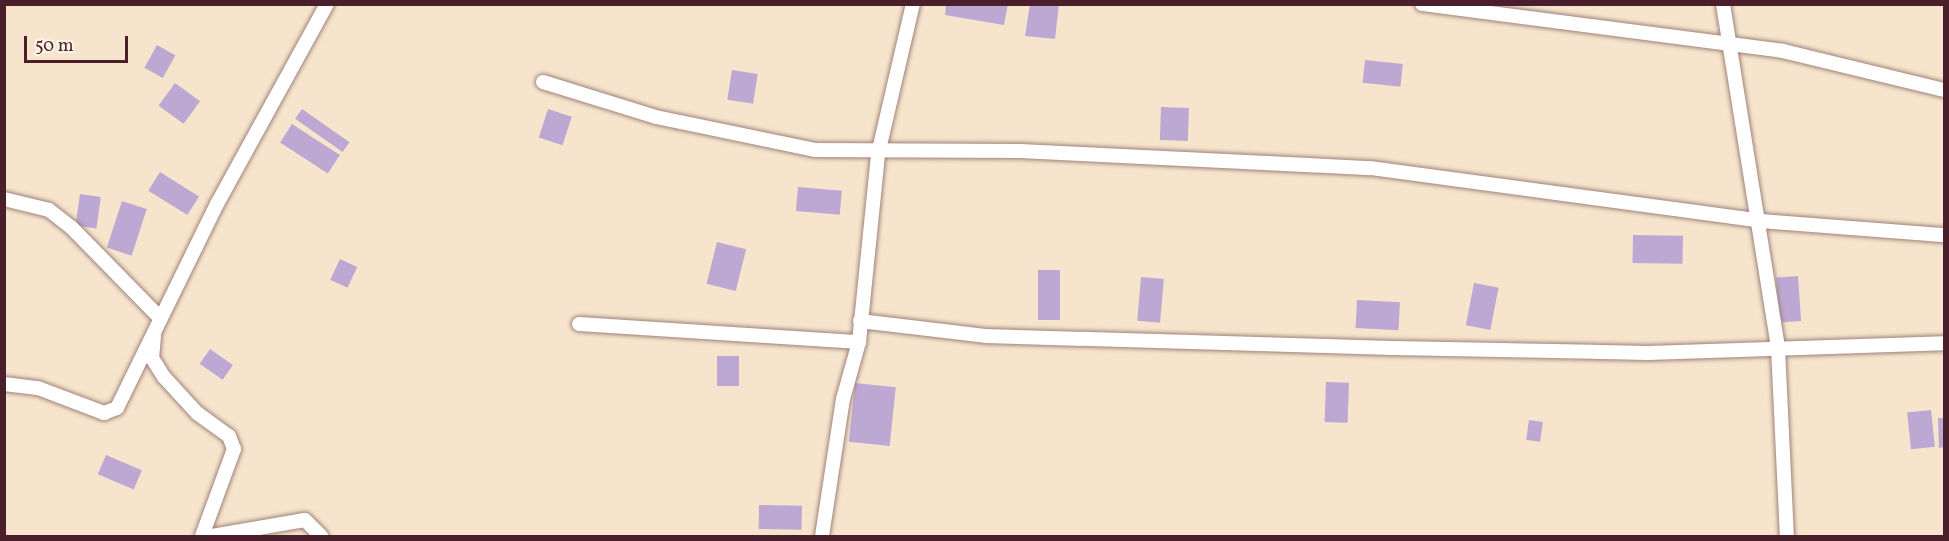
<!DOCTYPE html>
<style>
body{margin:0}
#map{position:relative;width:1949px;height:541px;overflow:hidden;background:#f6e5cc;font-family:Vollkorn,serif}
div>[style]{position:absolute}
.building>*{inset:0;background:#bca8d3;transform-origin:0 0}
.roads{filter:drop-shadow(0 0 2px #a0827c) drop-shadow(0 0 2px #a0827c)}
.street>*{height:14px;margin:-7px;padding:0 7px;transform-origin:7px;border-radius:7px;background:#fff}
span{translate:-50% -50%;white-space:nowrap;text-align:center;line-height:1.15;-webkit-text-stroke:4.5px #fcf5e5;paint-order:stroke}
.frame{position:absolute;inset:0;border:6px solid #4a1f2b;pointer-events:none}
.scale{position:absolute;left:24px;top:36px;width:104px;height:27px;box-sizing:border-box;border:3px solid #4a1f2b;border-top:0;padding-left:8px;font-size:18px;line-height:21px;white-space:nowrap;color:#4a1f2b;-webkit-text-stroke:4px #fcf5e5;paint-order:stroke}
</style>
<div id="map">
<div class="building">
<div style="clip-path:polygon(946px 4px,1008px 4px,1004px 25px,945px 15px)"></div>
<div style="clip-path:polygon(1030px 4px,1059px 4px,1055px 39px,1025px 36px)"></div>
<div style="left:157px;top:45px;width:21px;height:26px;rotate:29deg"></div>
<div style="left:1365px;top:60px;width:38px;height:23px;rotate:6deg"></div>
<div style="left:732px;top:70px;width:26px;height:30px;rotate:9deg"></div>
<div style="left:175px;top:83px;width:31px;height:28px;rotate:36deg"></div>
<div style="left:1161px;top:107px;width:28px;height:33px;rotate:2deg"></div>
<div style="left:302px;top:109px;width:58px;height:12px;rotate:35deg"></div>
<div style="left:548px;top:109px;width:25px;height:30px;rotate:18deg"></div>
<div style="left:292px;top:124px;width:57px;height:22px;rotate:33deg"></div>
<div style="left:160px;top:172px;width:46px;height:22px;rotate:32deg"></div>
<div style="left:798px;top:187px;width:44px;height:24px;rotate:5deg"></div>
<div style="left:80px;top:194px;width:21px;height:32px;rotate:8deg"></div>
<div style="left:122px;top:201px;width:26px;height:49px;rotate:18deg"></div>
<div style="left:1633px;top:235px;width:50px;height:28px;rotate:1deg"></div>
<div style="left:717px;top:242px;width:30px;height:43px;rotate:14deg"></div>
<div style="left:340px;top:259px;width:19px;height:23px;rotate:25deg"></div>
<div style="left:1038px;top:270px;width:22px;height:50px"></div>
<div style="left:1798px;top:276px;width:45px;height:22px;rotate:86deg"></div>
<div style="left:1141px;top:277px;width:23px;height:44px;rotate:5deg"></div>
<div style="left:1474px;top:283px;width:25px;height:43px;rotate:11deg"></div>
<div style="left:1357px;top:300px;width:43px;height:28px;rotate:3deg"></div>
<div style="left:210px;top:349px;width:28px;height:18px;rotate:35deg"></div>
<div style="left:717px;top:356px;width:22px;height:30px"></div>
<div style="left:1326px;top:382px;width:23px;height:40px;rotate:2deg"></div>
<div style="left:855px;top:383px;width:41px;height:59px;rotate:6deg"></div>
<div style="left:1931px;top:410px;width:37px;height:24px;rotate:84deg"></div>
<div style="clip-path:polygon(1938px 418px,1944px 418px,1944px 447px,1939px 448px)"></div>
<div style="left:1529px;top:420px;width:14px;height:20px;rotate:8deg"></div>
<div style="left:106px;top:455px;width:39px;height:21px;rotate:23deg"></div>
<div style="left:759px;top:505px;width:43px;height:24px;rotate:1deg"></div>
</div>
<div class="roads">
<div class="street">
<div style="left:1422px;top:4px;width:364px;rotate:7.4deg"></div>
<div style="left:1783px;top:51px;width:166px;rotate:13.6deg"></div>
<div style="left:1723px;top:4px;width:348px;rotate:80.9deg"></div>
<div style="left:1778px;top:348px;width:188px;rotate:87.3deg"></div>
<div style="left:543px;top:82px;width:118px;rotate:17.2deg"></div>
<div style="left:656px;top:117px;width:162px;rotate:11.7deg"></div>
<div style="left:815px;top:150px;width:205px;rotate:0.3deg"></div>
<div style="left:1020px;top:151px;width:351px;rotate:2.8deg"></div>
<div style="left:1371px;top:168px;width:394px;rotate:7.7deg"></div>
<div style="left:1761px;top:221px;width:184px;rotate:4.4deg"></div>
<div style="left:4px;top:199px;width:46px;rotate:13.7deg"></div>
<div style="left:49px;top:210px;width:28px;rotate:38deg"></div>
<div style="left:71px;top:227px;width:127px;rotate:45.6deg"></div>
<div style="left:860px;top:321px;width:126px;rotate:6.8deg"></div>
<div style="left:985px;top:336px;width:408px;rotate:1.7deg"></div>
<div style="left:1393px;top:348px;width:255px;rotate:1.1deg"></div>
<div style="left:1648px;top:353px;width:296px;rotate:-1.9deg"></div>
<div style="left:579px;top:324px;width:281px;rotate:3.7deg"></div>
<div style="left:154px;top:336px;width:22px;rotate:95deg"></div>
<div style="left:152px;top:358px;width:22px;rotate:58deg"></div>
<div style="left:164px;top:377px;width:49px;rotate:47.5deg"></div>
<div style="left:197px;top:413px;width:39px;rotate:36deg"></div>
<div style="left:229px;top:436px;width:14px;rotate:69deg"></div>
<div style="left:234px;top:449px;width:93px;rotate:110.2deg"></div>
<div style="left:4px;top:384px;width:34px;rotate:7deg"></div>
<div style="left:38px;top:388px;width:71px;rotate:20.7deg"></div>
<div style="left:104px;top:413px;width:14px;rotate:-21deg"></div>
<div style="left:117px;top:408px;width:227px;rotate:-63.9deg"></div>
<div style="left:217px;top:204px;width:228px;rotate:-61.2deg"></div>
<div style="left:212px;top:536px;width:94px;rotate:-9.8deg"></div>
<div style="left:305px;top:520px;width:23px;rotate:45deg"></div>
<div style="left:822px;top:536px;width:139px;rotate:-81.3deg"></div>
<div style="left:843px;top:399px;width:59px;rotate:-74.3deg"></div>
<div style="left:859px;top:342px;width:189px;rotate:-84.2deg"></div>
<div style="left:878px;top:154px;width:154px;rotate:-76.9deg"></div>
</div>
</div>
<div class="frame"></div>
<div class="scale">50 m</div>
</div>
